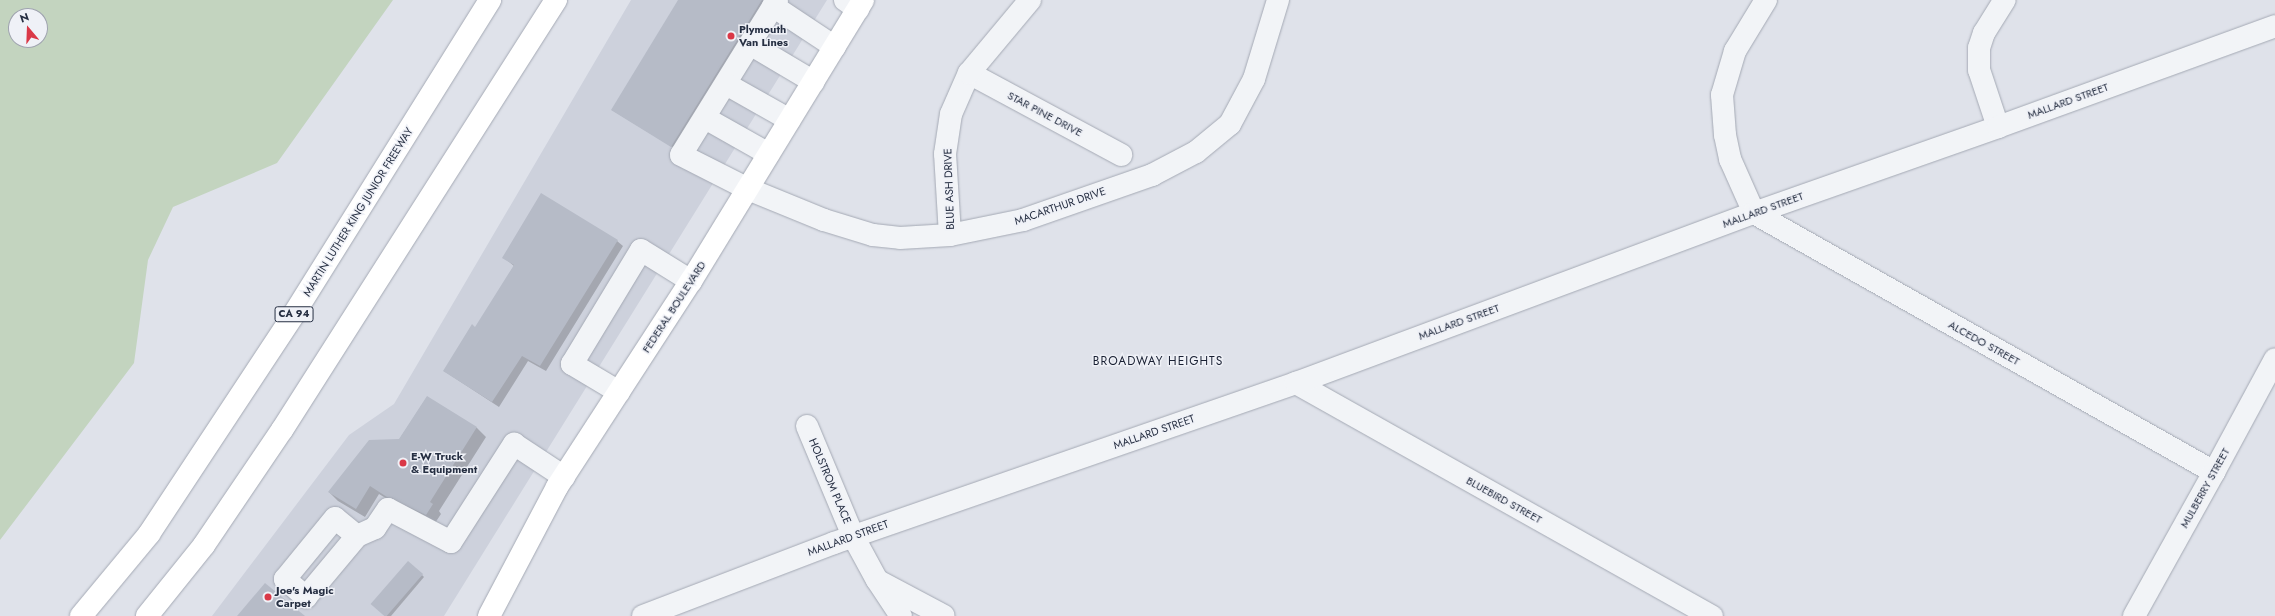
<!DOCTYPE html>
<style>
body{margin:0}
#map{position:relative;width:2275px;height:616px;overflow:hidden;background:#dfe2ea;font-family:Jost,sans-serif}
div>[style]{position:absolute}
.built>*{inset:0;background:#cdd1dc}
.green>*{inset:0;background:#c3d4bf}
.shadow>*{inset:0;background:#0003}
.building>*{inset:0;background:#b6bbc7;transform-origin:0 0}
.roads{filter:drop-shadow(0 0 1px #a4a9b4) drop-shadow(0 0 1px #a4a9b4)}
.minor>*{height:22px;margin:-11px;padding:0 11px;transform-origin:11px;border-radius:11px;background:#f2f4f7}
.major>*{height:22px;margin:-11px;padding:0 11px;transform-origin:11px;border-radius:11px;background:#fff}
.highway>*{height:22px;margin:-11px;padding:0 11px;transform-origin:11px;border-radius:11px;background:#fff}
.dots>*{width:11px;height:11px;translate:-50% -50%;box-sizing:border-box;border:2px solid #eff1f7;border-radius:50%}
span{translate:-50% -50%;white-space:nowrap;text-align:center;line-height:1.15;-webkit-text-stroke:3px #eff1f7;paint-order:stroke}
.shield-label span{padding:1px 3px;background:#eff1f7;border:1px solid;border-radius:3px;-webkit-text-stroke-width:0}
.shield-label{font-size:10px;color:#262f42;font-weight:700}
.poi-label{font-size:11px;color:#262f42;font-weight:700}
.left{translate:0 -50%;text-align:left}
.street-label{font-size:11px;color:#262f42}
.neighbourhood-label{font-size:12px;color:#192033;letter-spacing:1px}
.north{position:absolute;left:8px;top:8px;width:40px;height:40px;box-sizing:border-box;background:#eff1f7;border:1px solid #9fa3af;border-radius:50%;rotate:341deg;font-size:11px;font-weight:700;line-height:16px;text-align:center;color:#262f42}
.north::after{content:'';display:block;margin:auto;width:14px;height:18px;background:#da3847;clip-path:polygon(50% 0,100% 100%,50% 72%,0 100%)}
</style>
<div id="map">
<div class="built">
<div style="clip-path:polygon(631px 0,827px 0,444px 616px,212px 616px,349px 435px,394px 404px)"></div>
</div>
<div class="green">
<div style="clip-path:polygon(evenodd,0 0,393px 0,277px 163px,173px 207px,148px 260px,134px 363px,0 540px,0 0,16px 16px,40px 16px,40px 40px,16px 40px,16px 16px)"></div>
</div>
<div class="shadow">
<div style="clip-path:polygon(679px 0,765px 0,674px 148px,612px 110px)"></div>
<div style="clip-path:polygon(617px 241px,623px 246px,546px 371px,528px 361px,499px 407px,444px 371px,476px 328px,514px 266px,503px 257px)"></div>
<div style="clip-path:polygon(427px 397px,477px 428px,486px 437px,439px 511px,441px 514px,435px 523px,397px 505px,379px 494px,365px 517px,338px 501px,329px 492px,399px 440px)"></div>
<div style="clip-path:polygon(422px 575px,424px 577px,391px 616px,387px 616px,375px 606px)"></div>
</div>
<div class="building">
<div style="clip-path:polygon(678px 0,762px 0,671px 147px,611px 110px)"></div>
<div style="clip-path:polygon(541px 193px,618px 240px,540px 366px,522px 356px,492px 402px,443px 371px,472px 324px,475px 327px,514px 265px,502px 258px)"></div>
<div style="clip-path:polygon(427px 396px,477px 427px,430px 502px,433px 504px,426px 515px,387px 497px,370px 486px,356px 509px,328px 492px,369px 440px,399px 439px)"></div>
<div style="left:408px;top:561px;width:20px;height:57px;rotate:41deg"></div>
<div style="clip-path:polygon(265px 583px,305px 616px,237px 616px)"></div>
</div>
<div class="roads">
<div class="minor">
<div style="left:777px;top:0;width:182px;rotate:121.8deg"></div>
<div style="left:681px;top:155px;width:75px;rotate:26.9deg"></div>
<div style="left:748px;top:189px;width:82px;rotate:22.2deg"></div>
<div style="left:824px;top:220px;width:51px;rotate:17deg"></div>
<div style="left:873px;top:235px;width:27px;rotate:6deg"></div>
<div style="left:900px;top:238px;width:50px;rotate:-3.4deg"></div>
<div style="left:950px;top:235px;width:75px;rotate:-11.6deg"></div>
<div style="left:1023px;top:220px;width:137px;rotate:-19.2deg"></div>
<div style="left:1152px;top:175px;width:50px;rotate:-27.6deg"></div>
<div style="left:1196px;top:152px;width:44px;rotate:-39.5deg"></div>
<div style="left:1230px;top:124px;width:51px;rotate:-61.9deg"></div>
<div style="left:1254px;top:79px;width:83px;rotate:-73.1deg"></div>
<div style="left:845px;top:0;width:16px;rotate:35deg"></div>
<div style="left:1766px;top:0;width:60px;rotate:121.3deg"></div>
<div style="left:1735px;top:51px;width:46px;rotate:106.5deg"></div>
<div style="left:1722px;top:95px;width:40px;rotate:85.7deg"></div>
<div style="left:1725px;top:135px;width:25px;rotate:78deg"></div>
<div style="left:1730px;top:159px;width:59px;rotate:66deg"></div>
<div style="left:1754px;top:213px;width:528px;rotate:29.38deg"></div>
<div style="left:773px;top:6px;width:74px;rotate:33.5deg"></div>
<div style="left:750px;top:44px;width:74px;rotate:30.7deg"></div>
<div style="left:969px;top:73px;width:173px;rotate:28.3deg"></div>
<div style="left:726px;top:84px;width:73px;rotate:29.4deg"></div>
<div style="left:705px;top:118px;width:73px;rotate:29.4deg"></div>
<div style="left:1998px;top:127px;width:60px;rotate:-108.4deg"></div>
<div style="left:1979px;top:70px;width:22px;rotate:-90deg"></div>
<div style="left:1979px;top:48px;width:16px;rotate:-72deg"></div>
<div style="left:1984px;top:33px;width:39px;rotate:-58deg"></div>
<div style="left:950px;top:235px;width:81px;rotate:-93.5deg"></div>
<div style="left:945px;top:154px;width:40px;rotate:-81.5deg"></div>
<div style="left:951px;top:114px;width:45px;rotate:-66.3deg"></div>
<div style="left:969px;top:73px;width:95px;rotate:-50.1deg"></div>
<div style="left:1296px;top:383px;width:477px;rotate:29.3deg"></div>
<div style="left:619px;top:392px;width:55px;rotate:-149.2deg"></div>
<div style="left:572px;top:364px;width:133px;rotate:-58.8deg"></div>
<div style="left:641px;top:250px;width:59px;rotate:31.8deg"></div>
<div style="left:807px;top:426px;width:119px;rotate:67.3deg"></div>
<div style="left:853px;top:536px;width:50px;rotate:61.4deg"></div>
<div style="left:877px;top:580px;width:43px;rotate:56.3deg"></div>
<div style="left:357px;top:536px;width:28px;rotate:-141deg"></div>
<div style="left:335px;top:518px;width:79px;rotate:129.3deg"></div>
<div style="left:285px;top:579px;width:28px;rotate:41deg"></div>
<div style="left:306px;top:597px;width:80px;rotate:-50.1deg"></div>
<div style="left:357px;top:536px;width:20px;rotate:-24deg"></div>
<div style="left:375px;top:528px;width:23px;rotate:-56deg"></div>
<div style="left:388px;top:509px;width:71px;rotate:27.6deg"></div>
<div style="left:451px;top:542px;width:117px;rotate:-57.3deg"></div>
<div style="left:514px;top:444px;width:60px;rotate:33.4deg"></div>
<div style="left:880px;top:582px;width:72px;rotate:28deg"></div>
<div style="left:643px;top:616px;width:204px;rotate:-20.9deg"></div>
<div style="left:834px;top:543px;width:489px;rotate:-19.1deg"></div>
<div style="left:1296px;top:383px;width:489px;rotate:-20.4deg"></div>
<div style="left:1754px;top:213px;width:259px;rotate:-19.4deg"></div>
<div style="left:1998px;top:127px;width:295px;rotate:-20deg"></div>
<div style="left:2134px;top:616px;width:165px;rotate:-60.9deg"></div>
<div style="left:2214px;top:472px;width:128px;rotate:-61.6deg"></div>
</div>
<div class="major">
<div style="left:489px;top:616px;width:146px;rotate:-62.2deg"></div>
<div style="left:557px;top:487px;width:246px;rotate:-57deg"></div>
<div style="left:691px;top:281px;width:329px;rotate:-58.5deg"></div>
</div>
<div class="highway">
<div style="left:81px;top:616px;width:107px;rotate:-50.3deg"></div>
<div style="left:149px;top:534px;width:260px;rotate:-56.6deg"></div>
<div style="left:292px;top:317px;width:374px;rotate:-58deg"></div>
<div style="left:147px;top:616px;width:91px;rotate:-51.2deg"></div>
<div style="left:204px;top:545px;width:139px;rotate:-55.9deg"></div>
<div style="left:282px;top:430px;width:510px;rotate:-57.49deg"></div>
</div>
</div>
<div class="dots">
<div style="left:731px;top:36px;background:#da3847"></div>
<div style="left:403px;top:463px;background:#da3847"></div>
<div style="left:268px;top:597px;background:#da3847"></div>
</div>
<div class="shield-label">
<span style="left:294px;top:314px">CA 94</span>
</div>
<div class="poi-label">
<span class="left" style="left:739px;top:36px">Plymouth<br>Van Lines</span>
<span class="left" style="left:411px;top:463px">E-W Truck<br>&amp; Equipment</span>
<span class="left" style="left:276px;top:597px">Joe's Magic<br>Carpet</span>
</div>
<div class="street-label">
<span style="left:2068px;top:101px;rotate:-20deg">MALLARD STREET</span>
<span style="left:1045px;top:114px;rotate:28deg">STAR PINE DRIVE</span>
<span style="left:949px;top:189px;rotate:-92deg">BLUE ASH DRIVE</span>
<span style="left:1060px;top:206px;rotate:-19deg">MACARTHUR DRIVE</span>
<span style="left:1763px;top:210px;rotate:-20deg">MALLARD STREET</span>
<span style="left:358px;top:212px;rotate:-58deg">MARTIN LUTHER KING JUNIOR FREEWAY</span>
<span style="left:674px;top:307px;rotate:-57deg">FEDERAL BOULEVARD</span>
<span style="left:1459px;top:322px;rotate:-20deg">MALLARD STREET</span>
<span style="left:1984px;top:343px;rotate:29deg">ALCEDO STREET</span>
<span style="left:1154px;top:432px;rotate:-19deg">MALLARD STREET</span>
<span style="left:830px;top:481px;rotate:67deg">HOLSTROM PLACE</span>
<span style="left:2205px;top:488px;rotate:-61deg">MULBERRY STREET</span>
<span style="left:1504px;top:500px;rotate:29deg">BLUEBIRD STREET</span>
<span style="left:848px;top:538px;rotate:-20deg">MALLARD STREET</span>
</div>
<div class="neighbourhood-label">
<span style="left:1158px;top:362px">BROADWAY HEIGHTS</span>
</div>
<div class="north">N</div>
</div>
